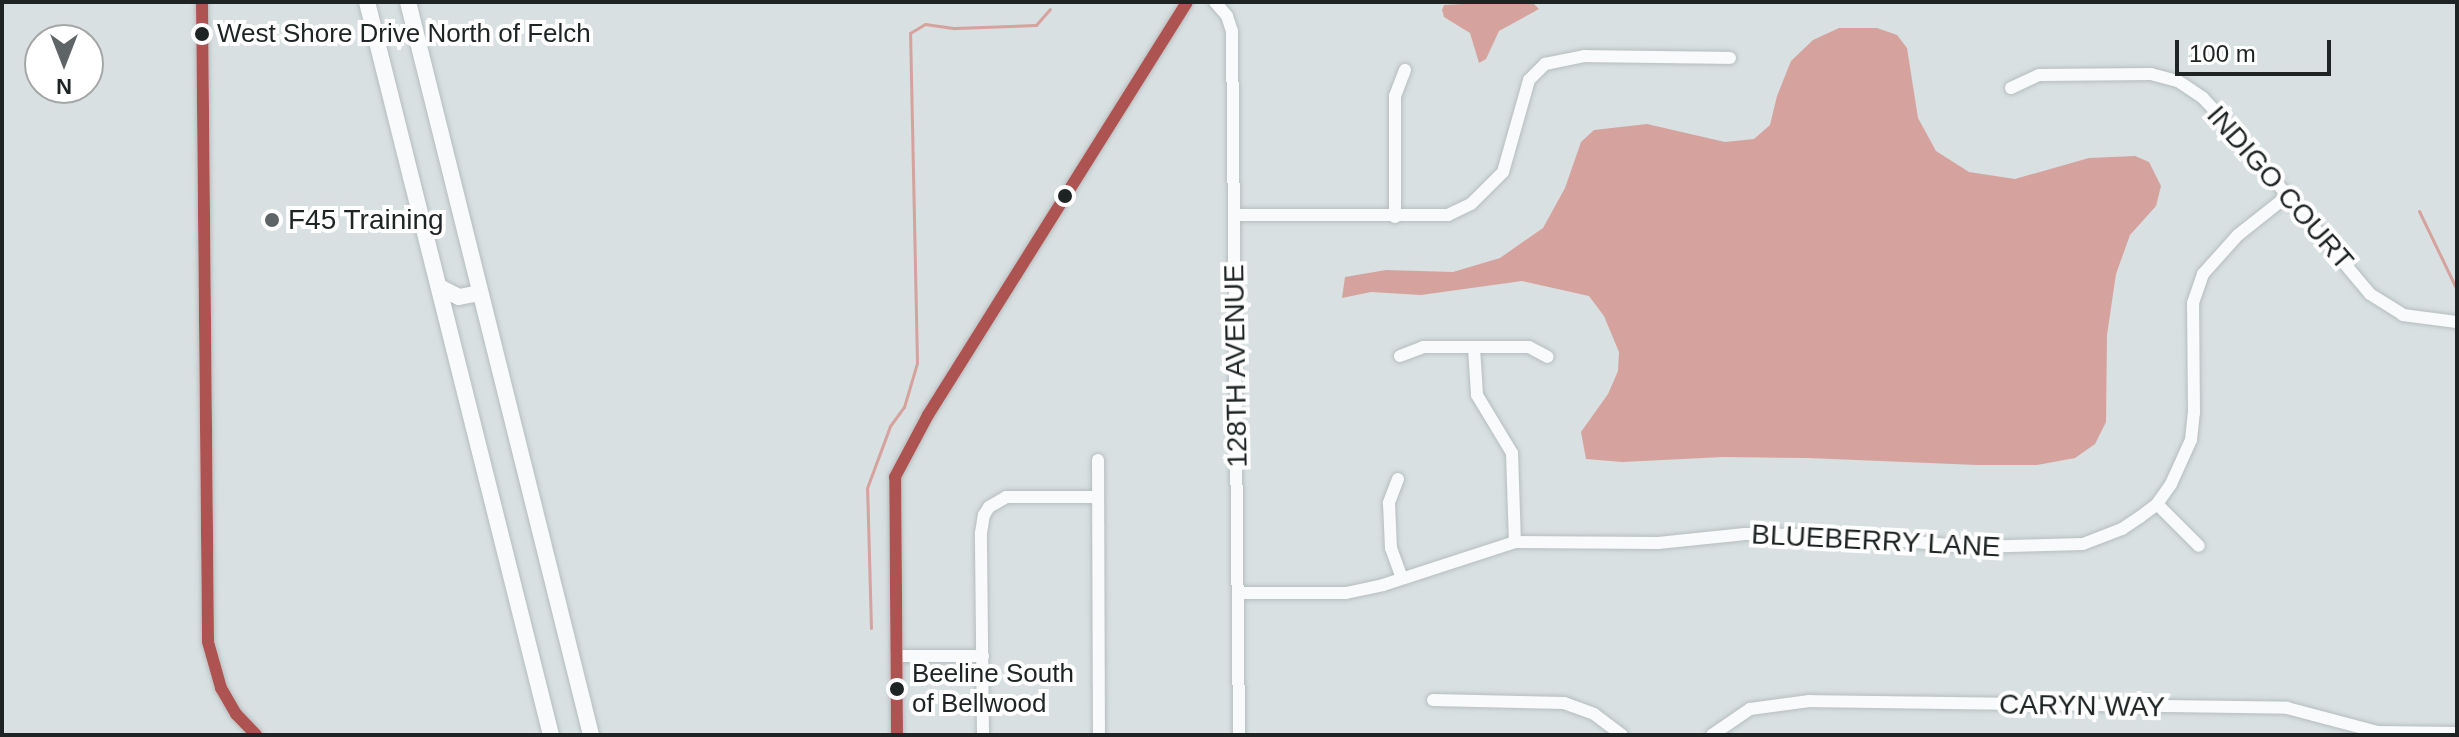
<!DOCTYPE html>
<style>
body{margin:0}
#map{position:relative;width:2459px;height:737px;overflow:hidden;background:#d8e0e2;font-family:Arial,sans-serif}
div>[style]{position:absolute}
.water>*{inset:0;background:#d6a29d}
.stream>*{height:3px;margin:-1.5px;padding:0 1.5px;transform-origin:1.5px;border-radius:1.5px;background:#d6a29d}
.roads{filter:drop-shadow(0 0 2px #b6bdbe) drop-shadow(0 0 2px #b6bdbe)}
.minor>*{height:12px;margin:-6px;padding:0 6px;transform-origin:6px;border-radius:6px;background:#f9fafb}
.highway>*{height:16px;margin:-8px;padding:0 8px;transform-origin:8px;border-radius:8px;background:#f9fafb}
.bus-1>*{height:12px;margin:-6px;padding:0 6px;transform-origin:6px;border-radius:6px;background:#ad5453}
.dots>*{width:22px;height:22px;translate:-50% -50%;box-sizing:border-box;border:4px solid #fff;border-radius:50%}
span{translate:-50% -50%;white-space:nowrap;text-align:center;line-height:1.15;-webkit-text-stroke:8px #fff;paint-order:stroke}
.bus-label{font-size:26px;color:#1e2324}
.left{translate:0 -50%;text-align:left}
.street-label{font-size:28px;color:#1e2324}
.poi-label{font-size:28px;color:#1e2324}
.frame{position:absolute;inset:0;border:4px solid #1e2324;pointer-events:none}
.north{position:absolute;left:24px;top:24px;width:80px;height:80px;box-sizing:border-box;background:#fff;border:2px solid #a5a7a7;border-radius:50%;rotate:180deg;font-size:22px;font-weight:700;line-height:32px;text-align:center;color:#1e2324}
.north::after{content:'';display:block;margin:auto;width:28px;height:36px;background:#5f6566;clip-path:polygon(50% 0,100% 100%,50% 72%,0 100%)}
.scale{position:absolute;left:2175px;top:40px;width:156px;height:36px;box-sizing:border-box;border:4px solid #1e2324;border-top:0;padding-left:10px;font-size:24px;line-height:28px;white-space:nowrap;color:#1e2324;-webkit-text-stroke:6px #fff;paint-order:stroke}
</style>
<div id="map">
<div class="water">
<div style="clip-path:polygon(1500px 2px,1534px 4px,1539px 9px,1499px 31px,1486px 59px,1479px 63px,1470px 33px,1444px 17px,1442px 10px,1444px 5px)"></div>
<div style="clip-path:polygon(1839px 28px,1877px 28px,1897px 35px,1907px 48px,1918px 118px,1936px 151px,1969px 172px,2015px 179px,2089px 158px,2135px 156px,2149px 162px,2161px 186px,2156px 206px,2130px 235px,2116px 274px,2107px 335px,2106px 422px,2095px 444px,2075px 458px,2037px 465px,1977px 465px,1808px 458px,1723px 457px,1622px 462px,1586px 459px,1581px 432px,1608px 394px,1618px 371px,1619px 352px,1604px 316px,1589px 296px,1522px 281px,1421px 295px,1371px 292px,1342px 298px,1345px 277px,1386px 270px,1453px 272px,1500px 258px,1543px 228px,1565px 188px,1581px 142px,1594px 130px,1647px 124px,1725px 142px,1754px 139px,1770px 125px,1777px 96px,1791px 61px,1813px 40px)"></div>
</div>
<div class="stream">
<div style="left:2419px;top:211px;width:88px;rotate:64.3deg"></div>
<div style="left:871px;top:628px;width:140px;rotate:-91.6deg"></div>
<div style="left:867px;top:488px;width:66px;rotate:-69.6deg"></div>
<div style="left:890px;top:426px;width:24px;rotate:-54deg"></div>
<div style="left:904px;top:407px;width:46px;rotate:-73.5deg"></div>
<div style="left:917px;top:363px;width:330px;rotate:-91.2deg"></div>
<div style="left:910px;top:33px;width:17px;rotate:-31deg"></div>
<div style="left:925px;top:24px;width:30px;rotate:8deg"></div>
<div style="left:955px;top:28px;width:81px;rotate:-2.1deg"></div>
<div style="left:1036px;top:25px;width:21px;rotate:-49deg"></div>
</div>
<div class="roads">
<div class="minor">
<div style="left:202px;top:2px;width:640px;rotate:89.46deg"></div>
<div style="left:208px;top:642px;width:48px;rotate:74.2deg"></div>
<div style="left:221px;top:688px;width:30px;rotate:60deg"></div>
<div style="left:236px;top:714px;width:29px;rotate:46deg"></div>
<div style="left:1215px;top:2px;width:18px;rotate:49deg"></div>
<div style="left:1227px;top:16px;width:16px;rotate:72deg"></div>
<div style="left:1232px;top:31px;width:704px;rotate:89.43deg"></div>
<div style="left:2011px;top:88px;width:31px;rotate:-25deg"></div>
<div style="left:2039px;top:75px;width:112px;rotate:-0.5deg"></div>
<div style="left:2151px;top:74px;width:28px;rotate:15deg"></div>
<div style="left:2178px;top:81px;width:30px;rotate:34deg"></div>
<div style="left:2203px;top:98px;width:35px;rotate:47deg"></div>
<div style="left:2227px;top:124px;width:222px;rotate:49.9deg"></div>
<div style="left:2370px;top:294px;width:39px;rotate:32deg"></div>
<div style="left:2403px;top:315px;width:54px;rotate:7.4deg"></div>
<div style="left:1235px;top:215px;width:213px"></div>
<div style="left:1448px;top:215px;width:25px;rotate:-26deg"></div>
<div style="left:1471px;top:204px;width:45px;rotate:-45deg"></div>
<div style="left:1503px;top:172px;width:96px;rotate:-74.2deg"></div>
<div style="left:1529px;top:80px;width:23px;rotate:-45deg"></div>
<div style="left:1545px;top:64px;width:41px;rotate:-11.3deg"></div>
<div style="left:1585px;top:56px;width:145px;rotate:0.8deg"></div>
<div style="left:1395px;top:217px;width:121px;rotate:-90deg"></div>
<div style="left:1395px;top:96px;width:28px;rotate:-69deg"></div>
<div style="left:1474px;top:348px;width:47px;rotate:86.3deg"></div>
<div style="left:1477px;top:395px;width:68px;rotate:58.9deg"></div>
<div style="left:1512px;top:453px;width:89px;rotate:88.1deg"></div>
<div style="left:1400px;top:356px;width:25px;rotate:-21deg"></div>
<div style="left:1423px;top:347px;width:106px"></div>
<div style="left:1529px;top:347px;width:21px;rotate:28deg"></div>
<div style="left:1098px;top:460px;width:275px;rotate:89.8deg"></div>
<div style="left:1398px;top:479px;width:26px;rotate:111deg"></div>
<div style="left:1389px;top:503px;width:45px;rotate:87.5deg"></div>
<div style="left:1391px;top:548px;width:32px;rotate:70deg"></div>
<div style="left:2157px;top:504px;width:59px;rotate:45deg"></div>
<div style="left:1238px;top:593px;width:108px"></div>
<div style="left:1346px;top:593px;width:38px;rotate:-12deg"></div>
<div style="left:1383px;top:585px;width:139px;rotate:-18deg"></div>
<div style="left:1515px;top:542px;width:143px;rotate:0.4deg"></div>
<div style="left:1658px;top:543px;width:87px;rotate:-5.9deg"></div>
<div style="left:1745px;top:534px;width:101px;rotate:1.1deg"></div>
<div style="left:1846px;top:536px;width:127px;rotate:5deg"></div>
<div style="left:1973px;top:547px;width:110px;rotate:-1.6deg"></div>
<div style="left:2083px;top:544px;width:42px;rotate:-21deg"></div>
<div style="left:2122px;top:529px;width:22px;rotate:-34deg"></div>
<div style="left:2140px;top:517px;width:21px;rotate:-37deg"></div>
<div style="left:2157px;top:504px;width:24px;rotate:-55deg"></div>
<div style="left:2171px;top:484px;width:48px;rotate:-65.6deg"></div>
<div style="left:2191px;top:440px;width:27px;rotate:-84deg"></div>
<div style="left:2194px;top:413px;width:110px;rotate:-90.5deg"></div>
<div style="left:2193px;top:303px;width:31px;rotate:-71deg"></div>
<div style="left:2203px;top:274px;width:52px;rotate:-48.1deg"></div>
<div style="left:2238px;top:235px;width:61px;rotate:-38.4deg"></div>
<div style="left:896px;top:656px;width:87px"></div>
<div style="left:1433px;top:700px;width:131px;rotate:1.3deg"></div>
<div style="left:1564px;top:703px;width:32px;rotate:20deg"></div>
<div style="left:1594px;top:714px;width:35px;rotate:37deg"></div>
<div style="left:897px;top:735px;width:258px;rotate:-90.4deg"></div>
<div style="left:895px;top:477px;width:70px;rotate:-62deg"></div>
<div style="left:928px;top:415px;width:487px;rotate:-57.9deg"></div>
<div style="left:983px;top:735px;width:202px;rotate:-90.6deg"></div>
<div style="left:981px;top:533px;width:18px;rotate:-81deg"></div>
<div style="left:984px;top:515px;width:9px;rotate:-58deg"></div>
<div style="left:989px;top:507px;width:20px;rotate:-30deg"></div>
<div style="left:1006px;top:497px;width:92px"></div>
<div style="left:1712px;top:735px;width:46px;rotate:-34.4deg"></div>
<div style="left:1750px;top:709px;width:60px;rotate:-7.7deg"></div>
<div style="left:1809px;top:701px;width:478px;rotate:0.8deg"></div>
<div style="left:2287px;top:708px;width:94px;rotate:14.8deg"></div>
<div style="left:2378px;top:732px;width:79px;rotate:0.7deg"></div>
</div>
<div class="highway">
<div style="left:367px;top:2px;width:756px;rotate:75.91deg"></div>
<div style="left:408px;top:2px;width:755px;rotate:75.98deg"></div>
<div style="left:439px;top:287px;width:22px;rotate:27deg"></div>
<div style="left:459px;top:297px;width:21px;rotate:-11deg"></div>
</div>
</div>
<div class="bus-1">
<div style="left:202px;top:2px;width:640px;rotate:89.46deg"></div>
<div style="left:208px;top:642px;width:48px;rotate:74.2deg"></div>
<div style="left:221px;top:688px;width:30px;rotate:60deg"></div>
<div style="left:236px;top:714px;width:29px;rotate:46deg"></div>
<div style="left:897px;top:735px;width:258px;rotate:-90.4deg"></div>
<div style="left:895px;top:477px;width:70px;rotate:-62deg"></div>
<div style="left:928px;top:415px;width:487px;rotate:-57.9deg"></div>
</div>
<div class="dots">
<div style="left:202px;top:34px;background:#1e2324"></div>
<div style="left:1065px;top:196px;background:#1e2324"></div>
<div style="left:272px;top:220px;background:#5f6566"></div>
<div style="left:897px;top:689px;background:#1e2324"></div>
</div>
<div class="bus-label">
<span class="left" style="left:217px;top:34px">West Shore Drive North of Felch</span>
<span class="left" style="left:912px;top:689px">Beeline South<br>of Bellwood</span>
</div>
<div class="street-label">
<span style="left:2280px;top:188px;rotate:49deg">INDIGO COURT</span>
<span style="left:1236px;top:366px;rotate:-91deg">128TH AVENUE</span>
<span style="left:1876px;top:541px;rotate:3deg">BLUEBERRY LANE</span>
<span style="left:2082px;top:706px;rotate:1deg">CARYN WAY</span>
</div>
<div class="poi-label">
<span class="left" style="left:288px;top:220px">F45 Training</span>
</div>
<div class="frame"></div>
<div class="north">N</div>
<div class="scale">100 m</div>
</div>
